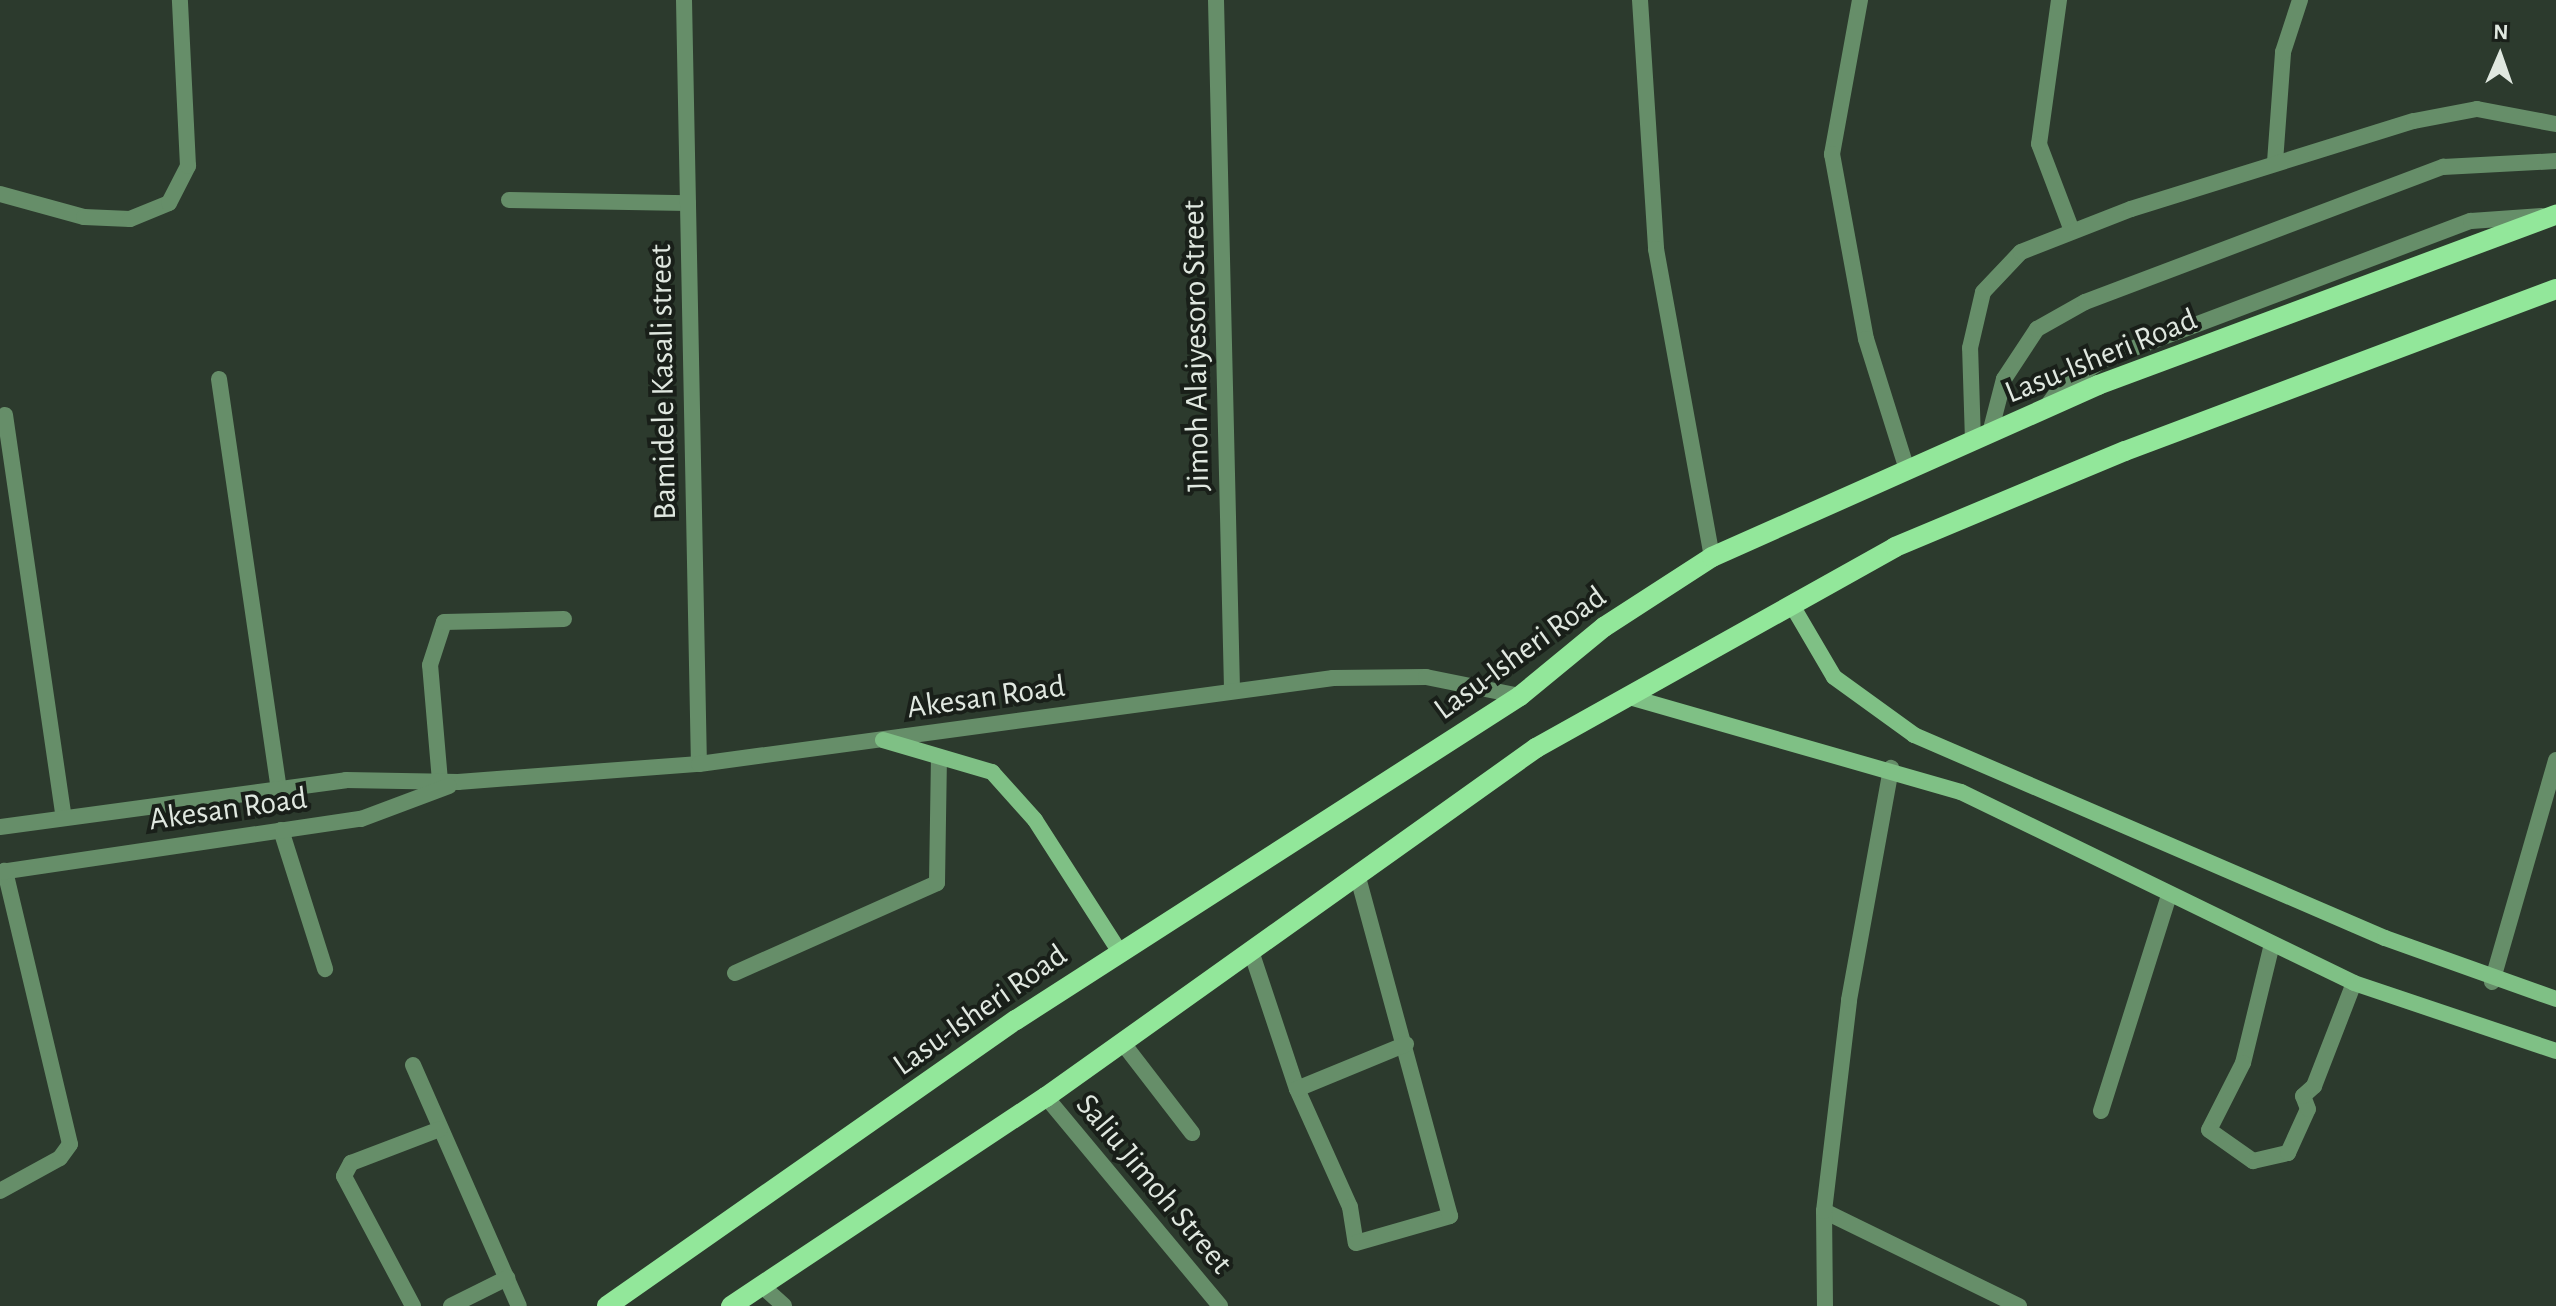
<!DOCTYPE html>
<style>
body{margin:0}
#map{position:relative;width:2556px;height:1306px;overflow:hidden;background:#2c3a2d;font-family:"Alegreya Sans",sans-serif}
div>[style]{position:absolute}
.service>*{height:16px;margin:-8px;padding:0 8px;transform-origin:8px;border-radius:8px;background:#668e69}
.minor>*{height:16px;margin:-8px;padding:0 8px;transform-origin:8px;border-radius:8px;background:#668e69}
.tertiary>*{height:16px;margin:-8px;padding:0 8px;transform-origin:8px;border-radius:8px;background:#668e69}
.secondary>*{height:16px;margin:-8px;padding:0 8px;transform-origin:8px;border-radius:8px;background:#7fc085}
.primary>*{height:20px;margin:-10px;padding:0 10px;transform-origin:10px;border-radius:10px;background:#92e79a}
span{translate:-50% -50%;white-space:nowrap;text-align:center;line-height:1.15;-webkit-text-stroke:8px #191f19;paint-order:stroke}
.street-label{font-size:32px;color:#e0e8e0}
.north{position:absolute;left:2460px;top:16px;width:80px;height:80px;-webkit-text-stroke:6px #191f19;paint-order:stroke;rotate:2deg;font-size:22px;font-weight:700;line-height:32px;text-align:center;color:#e0e8e0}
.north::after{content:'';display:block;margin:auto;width:28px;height:36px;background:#e0e8e0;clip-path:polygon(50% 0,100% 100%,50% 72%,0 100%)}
</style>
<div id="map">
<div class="service">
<div style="left:509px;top:200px;width:179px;rotate:1deg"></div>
<div style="left:219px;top:379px;width:413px;rotate:81.7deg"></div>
<div style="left:2045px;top:409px;width:27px;rotate:-54deg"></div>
<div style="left:2061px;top:387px;width:52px;rotate:-32.5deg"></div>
<div style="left:2105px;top:359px;width:391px;rotate:-20.7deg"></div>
<div style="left:2471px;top:221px;width:71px;rotate:-4deg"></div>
<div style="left:5px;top:415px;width:407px;rotate:81.7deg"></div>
<div style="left:1990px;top:433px;width:56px;rotate:-75.5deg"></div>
<div style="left:2004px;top:379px;width:60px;rotate:-56.6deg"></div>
<div style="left:2037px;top:329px;width:55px;rotate:-29.4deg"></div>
<div style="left:2085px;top:302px;width:383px;rotate:-20.7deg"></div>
<div style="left:2443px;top:167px;width:113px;rotate:-3deg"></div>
<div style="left:440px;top:781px;width:116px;rotate:-94.9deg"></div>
<div style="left:430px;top:665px;width:45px;rotate:-72deg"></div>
<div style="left:444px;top:622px;width:120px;rotate:-1.4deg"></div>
<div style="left:281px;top:830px;width:146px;rotate:72.4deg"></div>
<div style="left:2272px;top:944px;width:122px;rotate:103.7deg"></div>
<div style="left:2243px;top:1063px;width:75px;rotate:116.9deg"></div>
<div style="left:2209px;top:1130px;width:54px;rotate:35.2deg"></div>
<div style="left:2253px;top:1161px;width:36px;rotate:-13deg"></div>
<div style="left:2288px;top:1153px;width:48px;rotate:-65.6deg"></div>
<div style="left:2308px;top:1109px;width:14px;rotate:-111deg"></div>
<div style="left:2303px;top:1096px;width:15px;rotate:-42deg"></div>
<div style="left:2314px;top:1086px;width:110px;rotate:-68.8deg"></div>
<div style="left:1251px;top:951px;width:145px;rotate:71.6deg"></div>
<div style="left:1297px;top:1089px;width:129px;rotate:65.8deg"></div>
<div style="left:1350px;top:1207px;width:36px;rotate:81deg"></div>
<div style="left:1356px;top:1243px;width:98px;rotate:-16deg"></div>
<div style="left:1450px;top:1216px;width:354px;rotate:-105.2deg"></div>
<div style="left:735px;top:973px;width:221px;rotate:-24deg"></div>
<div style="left:937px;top:883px;width:126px;rotate:-89.1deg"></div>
<div style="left:1122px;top:1042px;width:115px;rotate:52.4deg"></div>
<div style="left:413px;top:1065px;width:263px;rotate:66.3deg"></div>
<div style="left:1297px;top:1089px;width:118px;rotate:-22.4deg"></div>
<div style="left:2101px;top:1111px;width:226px;rotate:-72.5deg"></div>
<div style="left:761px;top:1285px;width:31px;rotate:42deg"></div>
<div style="left:413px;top:1306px;width:147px;rotate:-118deg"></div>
<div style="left:344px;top:1176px;width:15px;rotate:-62deg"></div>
<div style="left:351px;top:1163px;width:95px;rotate:-20.9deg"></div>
<div style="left:451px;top:1306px;width:63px;rotate:-26.6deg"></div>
</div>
<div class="minor">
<div style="left:684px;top:0;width:764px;rotate:88.88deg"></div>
<div style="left:1216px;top:0;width:691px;rotate:88.67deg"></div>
<div style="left:1640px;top:0;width:250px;rotate:86.3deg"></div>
<div style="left:1656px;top:249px;width:313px;rotate:79.7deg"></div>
<div style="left:1860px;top:0;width:157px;rotate:100.3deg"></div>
<div style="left:1832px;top:154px;width:188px;rotate:79.6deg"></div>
<div style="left:1866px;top:339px;width:137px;rotate:72.6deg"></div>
<div style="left:2059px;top:0;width:145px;rotate:97.9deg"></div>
<div style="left:2039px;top:144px;width:93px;rotate:69.2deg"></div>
<div style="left:2275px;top:162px;width:110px;rotate:-85.8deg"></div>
<div style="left:2283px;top:52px;width:55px;rotate:-71.9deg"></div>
<div style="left:0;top:194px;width:87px;rotate:15.3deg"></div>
<div style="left:84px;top:217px;width:46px;rotate:2.5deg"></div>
<div style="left:130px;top:219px;width:42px;rotate:-22.3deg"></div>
<div style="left:169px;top:203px;width:42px;rotate:-62.8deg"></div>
<div style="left:188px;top:166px;width:166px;rotate:-92.8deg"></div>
<div style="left:1973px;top:441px;width:93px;rotate:-91.8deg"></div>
<div style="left:1970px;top:348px;width:57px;rotate:-76.9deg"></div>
<div style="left:1983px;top:292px;width:55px;rotate:-46.5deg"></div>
<div style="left:2021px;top:252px;width:118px;rotate:-21.4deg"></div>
<div style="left:2131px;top:209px;width:296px;rotate:-17.3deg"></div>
<div style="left:2414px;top:121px;width:64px;rotate:-10.8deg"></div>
<div style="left:2477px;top:109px;width:80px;rotate:10.8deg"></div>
<div style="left:2492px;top:982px;width:231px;rotate:-73.9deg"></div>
<div style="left:1046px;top:1097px;width:272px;rotate:50.2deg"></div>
<div style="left:0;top:1191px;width:68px;rotate:-28.8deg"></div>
<div style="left:60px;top:1158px;width:17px;rotate:-54deg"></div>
<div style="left:70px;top:1144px;width:281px;rotate:-103.4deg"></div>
<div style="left:1824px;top:1211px;width:217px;rotate:26deg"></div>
<div style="left:1825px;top:1306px;width:95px;rotate:-90.6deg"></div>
<div style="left:1824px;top:1211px;width:212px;rotate:-83.2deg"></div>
<div style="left:1849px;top:1000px;width:236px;rotate:-79.7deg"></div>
</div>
<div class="tertiary">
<div style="left:0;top:827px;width:349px;rotate:-7.7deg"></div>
<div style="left:346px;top:780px;width:112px;rotate:1deg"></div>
<div style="left:458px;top:782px;width:242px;rotate:-4.3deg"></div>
<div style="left:699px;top:764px;width:640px;rotate:-7.72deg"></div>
<div style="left:1333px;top:678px;width:93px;rotate:-0.6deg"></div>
<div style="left:1426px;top:677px;width:96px;rotate:11.4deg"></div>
<div style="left:0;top:872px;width:365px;rotate:-8.4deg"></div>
<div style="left:361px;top:819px;width:94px;rotate:-20.6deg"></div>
</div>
<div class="secondary">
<div style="left:1793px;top:607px;width:81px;rotate:59.6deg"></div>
<div style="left:1834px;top:677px;width:99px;rotate:35.9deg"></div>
<div style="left:1914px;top:735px;width:513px;rotate:23.32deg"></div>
<div style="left:2385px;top:938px;width:182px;rotate:19.6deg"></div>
<div style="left:1633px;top:698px;width:341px;rotate:16deg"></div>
<div style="left:1961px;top:792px;width:437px;rotate:25.9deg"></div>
<div style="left:2354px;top:983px;width:213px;rotate:18.6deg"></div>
<div style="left:883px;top:740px;width:114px;rotate:16.4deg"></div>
<div style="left:992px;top:772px;width:64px;rotate:48.1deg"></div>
<div style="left:1035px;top:820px;width:156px;rotate:57.3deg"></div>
</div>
<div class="primary">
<div style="left:607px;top:1306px;width:499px;rotate:-35deg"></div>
<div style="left:1016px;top:1020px;width:599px;rotate:-32.74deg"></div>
<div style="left:1520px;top:696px;width:109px;rotate:-39.4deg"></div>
<div style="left:1604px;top:627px;width:129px;rotate:-32.9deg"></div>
<div style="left:1712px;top:557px;width:423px;rotate:-24deg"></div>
<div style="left:2098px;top:385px;width:489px;rotate:-20.4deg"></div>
<div style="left:731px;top:1306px;width:378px;rotate:-33.6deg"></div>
<div style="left:1046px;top:1097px;width:602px;rotate:-35.46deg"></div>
<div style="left:1536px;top:748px;width:411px;rotate:-29.2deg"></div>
<div style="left:1895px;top:547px;width:249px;rotate:-22.7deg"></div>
<div style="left:2125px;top:451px;width:460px;rotate:-20.6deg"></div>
</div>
<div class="street-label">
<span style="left:1196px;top:346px;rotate:-91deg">Jimoh Alaiyesoro Street</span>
<span style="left:2101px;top:356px;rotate:-22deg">Lasu-Isheri Road</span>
<span style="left:663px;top:382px;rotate:-91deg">Bamidele Kasali street</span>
<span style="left:1520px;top:653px;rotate:-36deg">Lasu-Isheri Road</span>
<span style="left:986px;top:697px;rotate:-8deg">Akesan Road</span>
<span style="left:228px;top:809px;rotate:-8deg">Akesan Road</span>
<span style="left:980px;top:1010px;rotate:-35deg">Lasu-Isheri Road</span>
<span style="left:1154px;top:1184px;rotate:50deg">Saliu Jimoh Street</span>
</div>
<div class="north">N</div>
</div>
